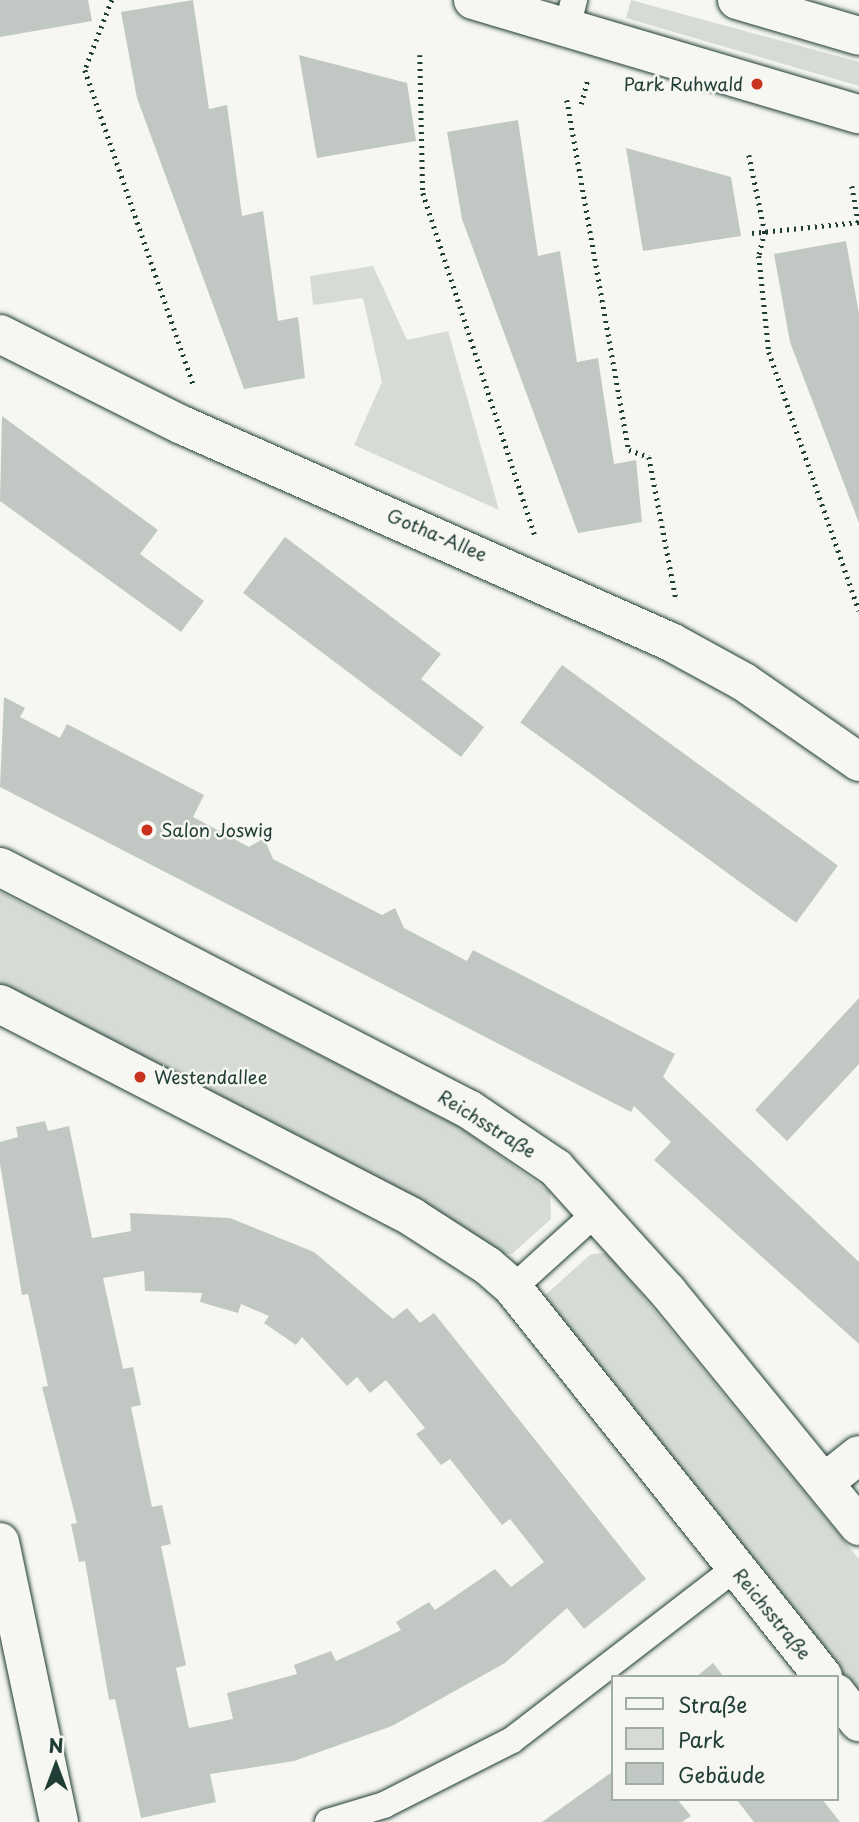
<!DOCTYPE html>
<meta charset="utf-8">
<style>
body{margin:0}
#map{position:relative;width:859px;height:1822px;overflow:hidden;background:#f6f6f2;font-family:"Playpen Sans",sans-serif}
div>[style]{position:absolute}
.green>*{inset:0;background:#d6dbd6}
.building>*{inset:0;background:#c1c8c3;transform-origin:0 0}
.path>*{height:4.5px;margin-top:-2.25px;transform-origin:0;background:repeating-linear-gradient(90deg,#1f3d34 0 2px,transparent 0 7px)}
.roads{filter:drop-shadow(0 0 2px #1f3d34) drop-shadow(0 0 2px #1f3d34)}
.lane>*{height:26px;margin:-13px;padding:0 13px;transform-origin:13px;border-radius:13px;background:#f6f6f2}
.street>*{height:38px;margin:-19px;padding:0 19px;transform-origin:19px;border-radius:19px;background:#f6f6f2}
.secondary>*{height:38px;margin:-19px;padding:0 19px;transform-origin:19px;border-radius:19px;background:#f6f6f2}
.dots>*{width:19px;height:19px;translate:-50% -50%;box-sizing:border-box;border:4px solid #f6f6f2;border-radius:50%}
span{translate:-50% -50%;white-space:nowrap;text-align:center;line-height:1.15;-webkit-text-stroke:5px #f6f6f2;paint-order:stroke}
.poi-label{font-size:18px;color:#1f3d34}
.right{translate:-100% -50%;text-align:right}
.left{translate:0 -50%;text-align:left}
.street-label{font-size:18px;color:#1f3d34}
.legend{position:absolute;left:611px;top:1675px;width:228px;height:126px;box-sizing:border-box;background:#f6f6f2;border:2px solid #a0aca6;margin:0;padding:9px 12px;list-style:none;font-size:21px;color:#1f3d34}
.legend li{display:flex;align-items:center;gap:14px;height:35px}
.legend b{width:35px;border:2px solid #a0aca6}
.north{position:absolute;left:21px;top:1731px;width:70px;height:70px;-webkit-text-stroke:5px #f6f6f2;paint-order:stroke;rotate:0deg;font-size:19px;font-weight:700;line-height:28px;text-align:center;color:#1f3d34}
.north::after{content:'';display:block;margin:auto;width:24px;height:32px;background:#1f3d34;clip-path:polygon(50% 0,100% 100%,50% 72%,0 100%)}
</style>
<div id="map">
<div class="green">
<div style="clip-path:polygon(631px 0,859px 62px,859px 86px,626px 18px)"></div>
<div style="clip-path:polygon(373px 266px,407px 340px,448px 331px,499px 510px,354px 445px,382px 382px,363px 298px,313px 305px,310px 276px)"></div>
<div style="clip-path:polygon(0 892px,460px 1127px,550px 1192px,551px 1219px,512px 1254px,495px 1253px,0 990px)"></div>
<div style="clip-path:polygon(607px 1253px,859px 1559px,859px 1704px,543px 1297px,591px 1254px)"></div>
</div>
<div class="building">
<div style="clip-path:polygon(0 0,88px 0,92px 21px,0 37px)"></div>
<div style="clip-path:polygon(193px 0,209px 109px,227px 105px,242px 216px,263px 211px,278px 321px,298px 317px,305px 378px,244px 389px,137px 98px,121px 12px)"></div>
<div style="clip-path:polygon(299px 55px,407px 83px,416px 141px,317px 158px)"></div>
<div style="clip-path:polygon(518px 120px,538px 256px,560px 251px,577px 362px,598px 358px,614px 464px,636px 460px,642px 522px,578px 533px,462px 219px,447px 132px)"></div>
<div style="clip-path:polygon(626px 148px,731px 177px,741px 236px,643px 251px)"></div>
<div style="clip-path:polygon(846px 241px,859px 314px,859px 523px,790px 342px,774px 254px)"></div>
<div style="clip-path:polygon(2px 416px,158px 530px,140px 554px,204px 601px,181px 632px,0 501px)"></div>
<div style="clip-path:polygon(285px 537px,441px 654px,421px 679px,484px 727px,461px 757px,243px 593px)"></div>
<div style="left:562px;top:665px;width:341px;height:71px;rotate:36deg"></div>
<div style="clip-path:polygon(4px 697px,25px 708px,20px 717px,60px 738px,67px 724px,204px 795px,193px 817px,249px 847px,264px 838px,273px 859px,382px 915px,395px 908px,404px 928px,467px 961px,473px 950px,675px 1054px,663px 1077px,859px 1262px,859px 1344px,654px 1160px,671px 1142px,634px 1106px,631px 1112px,0 787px)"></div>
<div style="clip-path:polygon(859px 998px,859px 1064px,787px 1141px,755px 1110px)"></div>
<div style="clip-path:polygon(evenodd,45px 1121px,48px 1131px,69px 1126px,92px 1238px,131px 1231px,130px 1213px,230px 1218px,314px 1252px,393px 1319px,407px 1308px,420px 1323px,434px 1313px,646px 1579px,584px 1629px,567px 1608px,505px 1663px,392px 1726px,294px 1761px,210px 1774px,216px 1802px,141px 1818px,115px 1699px,109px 1700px,85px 1561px,79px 1562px,71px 1524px,77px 1523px,42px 1387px,48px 1386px,28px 1294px,22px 1295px,0 1164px,0 1142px,18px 1137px,16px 1127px,45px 1121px,144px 1271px,145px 1291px,202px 1293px,200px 1302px,238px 1313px,241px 1304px,269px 1316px,264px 1323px,296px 1345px,302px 1337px,347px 1386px,357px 1377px,370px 1393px,386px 1380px,425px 1428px,416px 1434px,441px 1465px,450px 1459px,502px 1525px,510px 1519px,544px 1562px,511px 1587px,495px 1569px,435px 1610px,429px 1602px,396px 1622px,401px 1630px,367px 1647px,336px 1661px,331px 1651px,294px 1665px,297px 1674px,227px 1693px,233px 1719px,189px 1728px,176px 1668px,186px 1665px,161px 1546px,171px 1544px,162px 1505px,152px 1507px,131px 1407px,141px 1405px,133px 1367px,123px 1369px,103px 1278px,144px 1271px)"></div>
<div style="clip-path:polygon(713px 1663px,724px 1677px,696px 1677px)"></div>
<div style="clip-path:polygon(612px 1772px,612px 1799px,677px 1799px,691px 1816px,682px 1822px,542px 1822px)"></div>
<div style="clip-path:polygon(736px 1799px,822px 1799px,840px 1822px,754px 1822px)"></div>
</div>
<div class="path">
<div style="left:112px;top:0;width:75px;rotate:111.1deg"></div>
<div style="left:85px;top:70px;width:332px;rotate:71deg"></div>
<div style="left:420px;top:55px;width:138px;rotate:88.8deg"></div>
<div style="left:423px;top:193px;width:360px;rotate:71.9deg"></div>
<div style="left:567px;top:100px;width:355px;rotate:80deg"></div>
<div style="left:629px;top:450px;width:21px;rotate:19deg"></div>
<div style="left:649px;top:457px;width:144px;rotate:79.2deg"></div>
<div style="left:581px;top:104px;width:27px;rotate:-75deg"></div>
<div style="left:749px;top:155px;width:79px;rotate:78.3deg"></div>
<div style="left:765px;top:232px;width:25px;rotate:104deg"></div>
<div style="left:759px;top:256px;width:97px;rotate:84.1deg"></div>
<div style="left:769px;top:352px;width:274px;rotate:70.8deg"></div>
<div style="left:852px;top:186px;width:39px;rotate:80deg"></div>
<div style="left:752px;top:233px;width:108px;rotate:-5.9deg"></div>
</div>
<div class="roads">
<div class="lane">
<div style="left:567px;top:28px;width:29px;rotate:-76deg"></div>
<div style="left:513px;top:1288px;width:115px;rotate:-42.2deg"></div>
<div style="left:328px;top:1822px;width:59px;rotate:-16.9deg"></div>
<div style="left:384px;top:1805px;width:144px;rotate:-26.9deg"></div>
<div style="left:512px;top:1740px;width:282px;rotate:-37.6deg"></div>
</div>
<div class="street">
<div style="left:0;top:334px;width:203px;rotate:26.6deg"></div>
<div style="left:182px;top:425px;width:535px;rotate:23.93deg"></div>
<div style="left:671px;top:642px;width:83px;rotate:28.7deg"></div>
<div style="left:744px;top:682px;width:140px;rotate:34.8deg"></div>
<div style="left:825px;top:1482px;width:43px;rotate:-38.5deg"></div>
<div style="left:0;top:1542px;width:286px;rotate:78.1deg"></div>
</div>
<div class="secondary">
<div style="left:473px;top:0;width:402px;rotate:16.5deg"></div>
<div style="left:737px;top:0;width:127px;rotate:16.4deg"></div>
<div style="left:0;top:867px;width:529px;rotate:27.34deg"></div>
<div style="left:470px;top:1110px;width:104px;rotate:34deg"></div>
<div style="left:556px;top:1168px;width:167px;rotate:47.9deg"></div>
<div style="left:668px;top:1292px;width:302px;rotate:50.8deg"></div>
<div style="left:0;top:1004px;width:464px;rotate:27.3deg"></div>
<div style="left:412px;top:1217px;width:90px;rotate:32.8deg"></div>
<div style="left:488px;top:1266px;width:33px;rotate:41deg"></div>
<div style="left:513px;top:1288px;width:497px;rotate:51.4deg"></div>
<div style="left:836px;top:1693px;width:37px;rotate:52deg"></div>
</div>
</div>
<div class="dots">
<div style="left:757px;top:84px;background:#c8321e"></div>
<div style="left:147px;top:830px;background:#c8321e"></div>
<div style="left:140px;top:1077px;background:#c8321e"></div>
</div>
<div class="poi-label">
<span class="right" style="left:743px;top:84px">Park Ruhwald</span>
<span class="left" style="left:161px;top:830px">Salon Joswig</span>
<span class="left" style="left:154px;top:1077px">Westendallee</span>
</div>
<div class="street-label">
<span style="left:437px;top:535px;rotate:23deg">Gotha-Allee</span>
<span style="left:487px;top:1124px;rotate:32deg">Reichsstraße</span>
<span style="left:772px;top:1614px;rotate:51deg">Reichsstraße</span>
</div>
<ul class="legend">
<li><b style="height:9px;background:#f6f6f2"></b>Straße</li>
<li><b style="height:19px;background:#d6dbd6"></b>Park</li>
<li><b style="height:19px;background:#c1c8c3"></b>Gebäude</li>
</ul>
<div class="north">N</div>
</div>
